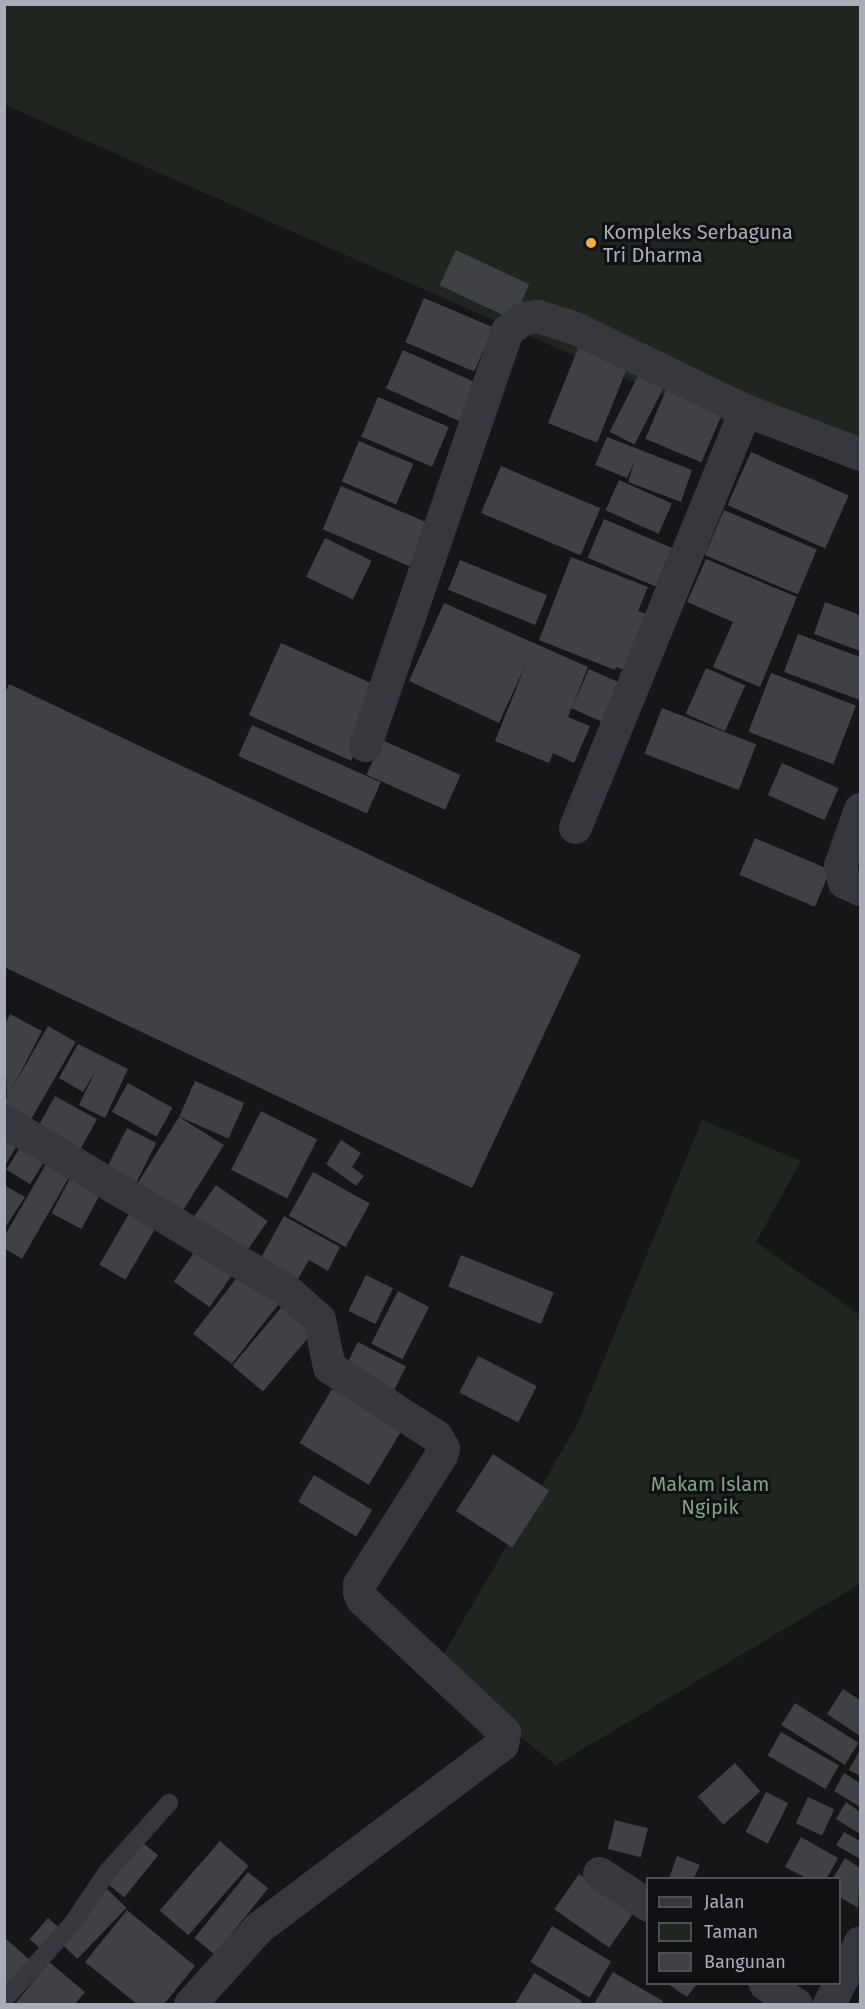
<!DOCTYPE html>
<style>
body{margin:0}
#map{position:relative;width:865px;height:2009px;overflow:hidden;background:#161618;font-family:"Fira Sans",sans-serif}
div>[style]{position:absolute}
.green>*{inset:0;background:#1e261f}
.building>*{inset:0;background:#404145;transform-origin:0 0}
.service>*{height:18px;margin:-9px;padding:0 9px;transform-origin:9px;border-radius:9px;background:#37383d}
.minor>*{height:33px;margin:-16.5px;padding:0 16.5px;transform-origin:16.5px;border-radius:16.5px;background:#37383d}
.dots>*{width:16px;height:16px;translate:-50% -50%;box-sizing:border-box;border:3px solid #111113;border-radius:50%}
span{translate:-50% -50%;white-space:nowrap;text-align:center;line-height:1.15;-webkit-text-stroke:6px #111113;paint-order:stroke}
.poi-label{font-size:20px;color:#a8adb8}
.left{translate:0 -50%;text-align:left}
.park-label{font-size:20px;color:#7fa381}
.frame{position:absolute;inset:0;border:6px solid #a8adb8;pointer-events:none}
.legend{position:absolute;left:646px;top:1877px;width:195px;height:108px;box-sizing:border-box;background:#111113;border:2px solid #4d4f55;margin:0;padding:8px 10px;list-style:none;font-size:18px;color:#a8adb8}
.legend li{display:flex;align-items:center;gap:12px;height:30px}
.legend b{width:30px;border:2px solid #4d4f55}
</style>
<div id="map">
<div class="green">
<div style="clip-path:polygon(5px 5px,860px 5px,860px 467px,718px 419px,5px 105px)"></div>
<div style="clip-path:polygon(702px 1120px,801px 1161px,756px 1242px,860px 1315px,860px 1584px,556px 1765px,435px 1669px,577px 1425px)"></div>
</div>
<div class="building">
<div style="left:456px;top:250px;width:81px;height:39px;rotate:25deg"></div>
<div style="left:424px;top:298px;width:75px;height:48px;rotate:23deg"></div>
<div style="left:579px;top:346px;width:53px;height:83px;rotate:22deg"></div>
<div style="left:403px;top:350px;width:91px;height:42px;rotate:24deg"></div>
<div style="left:640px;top:372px;width:28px;height:67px;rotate:27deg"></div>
<div style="left:666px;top:390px;width:61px;height:53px;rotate:23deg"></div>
<div style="left:378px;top:397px;width:77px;height:43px;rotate:23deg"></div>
<div style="clip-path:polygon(607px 437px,692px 470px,681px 502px,628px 482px,635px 460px,627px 478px,595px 465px)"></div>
<div style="left:359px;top:441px;width:59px;height:44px;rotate:23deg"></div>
<div style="left:751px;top:452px;width:107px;height:58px;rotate:24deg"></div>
<div style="left:501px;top:466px;width:108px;height:51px;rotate:23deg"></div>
<div style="left:619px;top:480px;width:58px;height:33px;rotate:24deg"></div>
<div style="left:341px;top:486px;width:101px;height:47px;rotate:23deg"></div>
<div style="left:724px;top:510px;width:101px;height:49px;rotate:23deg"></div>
<div style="left:604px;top:519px;width:74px;height:42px;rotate:23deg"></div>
<div style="left:325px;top:538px;width:52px;height:43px;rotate:26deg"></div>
<div style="clip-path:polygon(571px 557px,648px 587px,638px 611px,656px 618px,634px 674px,616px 667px,615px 670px,539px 640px)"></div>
<div style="clip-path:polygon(706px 559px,797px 597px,760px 687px,713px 667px,733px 622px,687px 602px)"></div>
<div style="left:460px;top:560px;width:94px;height:32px;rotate:22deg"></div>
<div style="clip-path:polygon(825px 602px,860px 615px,860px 651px,814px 634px)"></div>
<div style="clip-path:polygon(444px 603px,588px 667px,568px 717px,590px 726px,574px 763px,553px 753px,549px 763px,495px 741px,526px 664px,499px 723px,409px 681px)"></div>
<div style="clip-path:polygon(798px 634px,860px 657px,860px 700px,784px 672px)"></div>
<div style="left:281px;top:643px;width:112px;height:79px;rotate:24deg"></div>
<div style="left:706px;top:668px;width:43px;height:50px;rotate:24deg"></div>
<div style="left:589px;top:669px;width:35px;height:43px;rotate:24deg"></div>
<div style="left:771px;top:673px;width:91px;height:63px;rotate:21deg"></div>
<div style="clip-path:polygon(9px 684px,581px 955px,472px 1188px,4px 967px,4px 695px)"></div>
<div style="left:662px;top:708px;width:101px;height:49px;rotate:21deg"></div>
<div style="left:252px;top:725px;width:141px;height:34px;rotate:24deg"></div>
<div style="left:382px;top:740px;width:86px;height:38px;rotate:24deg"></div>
<div style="left:782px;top:763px;width:62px;height:35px;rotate:24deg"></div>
<div style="left:755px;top:838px;width:82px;height:40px;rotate:23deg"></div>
<div style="clip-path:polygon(10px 1014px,42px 1031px,7px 1098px,4px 1026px)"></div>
<div style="left:48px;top:1026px;width:32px;height:93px;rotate:30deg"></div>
<div style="clip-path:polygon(78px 1044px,128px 1069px,105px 1118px,79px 1105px,96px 1070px,83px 1092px,59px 1078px)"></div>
<div style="left:195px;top:1081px;width:54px;height:39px;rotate:24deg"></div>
<div style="left:128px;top:1083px;width:51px;height:33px;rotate:29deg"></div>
<div style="left:55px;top:1096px;width:48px;height:38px;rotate:29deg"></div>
<div style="left:261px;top:1111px;width:63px;height:66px;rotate:27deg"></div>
<div style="left:179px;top:1117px;width:53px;height:87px;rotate:32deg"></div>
<div style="clip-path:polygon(4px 1125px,23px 1136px,4px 1167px)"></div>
<div style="left:127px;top:1128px;width:33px;height:46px;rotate:27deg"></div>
<div style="left:26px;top:1138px;width:28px;height:37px;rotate:32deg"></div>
<div style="clip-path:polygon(341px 1140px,361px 1153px,352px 1167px,364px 1176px,356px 1186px,326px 1164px)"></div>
<div style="clip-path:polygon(49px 1159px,72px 1172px,22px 1259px,4px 1248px,4px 1237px)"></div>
<div style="left:75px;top:1169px;width:34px;height:50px;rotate:28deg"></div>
<div style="left:313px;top:1172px;width:65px;height:50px;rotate:29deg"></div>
<div style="clip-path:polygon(4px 1185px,25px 1197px,4px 1229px)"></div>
<div style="left:216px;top:1185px;width:63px;height:47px;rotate:35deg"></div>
<div style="left:134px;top:1205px;width:30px;height:69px;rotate:30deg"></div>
<div style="clip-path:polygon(284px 1216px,340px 1247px,328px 1271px,309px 1260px,293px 1287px,257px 1265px)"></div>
<div style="left:200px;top:1244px;width:44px;height:46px;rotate:35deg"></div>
<div style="left:461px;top:1255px;width:100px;height:34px;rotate:22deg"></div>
<div style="left:243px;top:1270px;width:49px;height:81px;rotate:38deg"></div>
<div style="left:366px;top:1275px;width:30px;height:40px;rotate:26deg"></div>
<div style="left:398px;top:1291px;width:35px;height:59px;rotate:27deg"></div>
<div style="left:285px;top:1303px;width:40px;height:82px;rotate:40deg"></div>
<div style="left:358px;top:1342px;width:54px;height:30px;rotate:27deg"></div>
<div style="left:478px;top:1356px;width:66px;height:41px;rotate:27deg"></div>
<div style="left:332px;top:1389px;width:81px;height:63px;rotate:31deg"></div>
<div style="left:493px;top:1454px;width:67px;height:68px;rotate:33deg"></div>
<div style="left:314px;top:1475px;width:68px;height:31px;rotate:31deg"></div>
<div style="clip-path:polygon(843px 1689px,860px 1700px,860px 1736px,827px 1714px)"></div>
<div style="left:795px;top:1703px;width:75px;height:26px;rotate:32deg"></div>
<div style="left:781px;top:1732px;width:67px;height:27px;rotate:30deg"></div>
<div style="clip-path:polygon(860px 1750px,860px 1776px,849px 1770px)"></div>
<div style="left:735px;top:1763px;width:38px;height:50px;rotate:48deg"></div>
<div style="clip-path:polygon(844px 1773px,860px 1783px,860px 1807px,834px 1791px)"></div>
<div style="left:766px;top:1792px;width:25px;height:45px;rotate:27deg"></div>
<div style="left:808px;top:1797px;width:29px;height:29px;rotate:25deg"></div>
<div style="clip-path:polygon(846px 1802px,860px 1812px,860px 1834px,836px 1819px)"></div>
<div style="left:615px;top:1820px;width:34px;height:30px;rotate:14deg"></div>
<div style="clip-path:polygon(844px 1832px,860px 1841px,860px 1859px,836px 1845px)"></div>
<div style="clip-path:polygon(801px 1837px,838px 1858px,827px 1878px,806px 1878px,785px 1867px)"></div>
<div style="left:138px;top:1839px;width:26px;height:54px;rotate:39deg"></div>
<div style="left:220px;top:1841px;width:38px;height:92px;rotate:41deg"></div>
<div style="clip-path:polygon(677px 1856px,700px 1865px,694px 1878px,669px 1878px)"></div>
<div style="clip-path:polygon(845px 1858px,860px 1868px,858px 1908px,840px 1897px,840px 1878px,833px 1878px)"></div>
<div style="left:248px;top:1872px;width:26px;height:85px;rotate:39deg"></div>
<div style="left:579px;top:1874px;width:67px;height:43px;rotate:35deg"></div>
<div style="left:105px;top:1887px;width:30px;height:71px;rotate:44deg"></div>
<div style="clip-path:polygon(127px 1910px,195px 1966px,164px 2004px,137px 2004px,85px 1962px)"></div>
<div style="left:48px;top:1918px;width:21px;height:28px;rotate:41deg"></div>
<div style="left:552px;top:1926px;width:69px;height:42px;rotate:31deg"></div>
<div style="clip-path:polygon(4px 1937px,32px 1962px,4px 1993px)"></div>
<div style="clip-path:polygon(49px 1962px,85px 1992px,75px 2004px,15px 2004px)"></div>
<div style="clip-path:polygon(613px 1972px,663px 2001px,661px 2004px,594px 2004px)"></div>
<div style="clip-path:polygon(534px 1973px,582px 2001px,580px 2004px,515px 2004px)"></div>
<div style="clip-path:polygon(668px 1984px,697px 1984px,687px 1997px)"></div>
</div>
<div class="service">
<div style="left:4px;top:2000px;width:102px;rotate:-48.2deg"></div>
<div style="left:72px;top:1924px;width:63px;rotate:-56.1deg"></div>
<div style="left:107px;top:1872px;width:93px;rotate:-48.1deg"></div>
</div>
<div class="minor">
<div style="left:365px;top:745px;width:438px;rotate:-71.1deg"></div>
<div style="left:507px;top:331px;width:21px;rotate:-39deg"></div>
<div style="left:523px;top:318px;width:15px;rotate:-8deg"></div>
<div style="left:538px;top:316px;width:39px;rotate:18deg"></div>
<div style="left:575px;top:328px;width:189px;rotate:25.8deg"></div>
<div style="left:745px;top:410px;width:123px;rotate:20.9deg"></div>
<div style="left:860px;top:809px;width:59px;rotate:109.7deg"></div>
<div style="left:840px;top:865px;width:17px;rotate:77deg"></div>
<div style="left:844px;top:882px;width:17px;rotate:24deg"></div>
<div style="left:575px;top:827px;width:450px;rotate:-67.8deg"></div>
<div style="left:4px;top:1121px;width:327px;rotate:30.9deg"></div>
<div style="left:285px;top:1289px;width:45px;rotate:41.4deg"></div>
<div style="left:319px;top:1319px;width:49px;rotate:78.2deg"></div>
<div style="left:329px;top:1367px;width:127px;rotate:32.8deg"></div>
<div style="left:436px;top:1436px;width:14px;rotate:60deg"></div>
<div style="left:443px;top:1448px;width:7px;rotate:106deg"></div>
<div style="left:441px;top:1455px;width:153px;rotate:122.4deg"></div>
<div style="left:359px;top:1584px;width:8px;rotate:90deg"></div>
<div style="left:359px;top:1592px;width:8px;rotate:67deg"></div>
<div style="left:362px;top:1599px;width:195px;rotate:43.1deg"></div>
<div style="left:504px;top:1732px;width:12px;rotate:99deg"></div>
<div style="left:502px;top:1744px;width:306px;rotate:143deg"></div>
<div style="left:258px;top:1928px;width:102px;rotate:131.8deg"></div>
<div style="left:599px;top:1873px;width:59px;rotate:33.1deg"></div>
<div style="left:765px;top:1984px;width:37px;rotate:33deg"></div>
<div style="left:829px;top:2004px;width:69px;rotate:-63.4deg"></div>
</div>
<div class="dots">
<div style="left:591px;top:243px;background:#f2b134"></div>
</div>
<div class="poi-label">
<span class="left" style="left:603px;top:244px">Kompleks Serbaguna<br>Tri Dharma</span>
</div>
<div class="park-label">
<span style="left:710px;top:1496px">Makam Islam<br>Ngipik</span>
</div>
<div class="frame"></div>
<ul class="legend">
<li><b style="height:8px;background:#37383d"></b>Jalan</li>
<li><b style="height:16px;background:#1e261f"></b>Taman</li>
<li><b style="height:16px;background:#404145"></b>Bangunan</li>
</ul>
</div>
